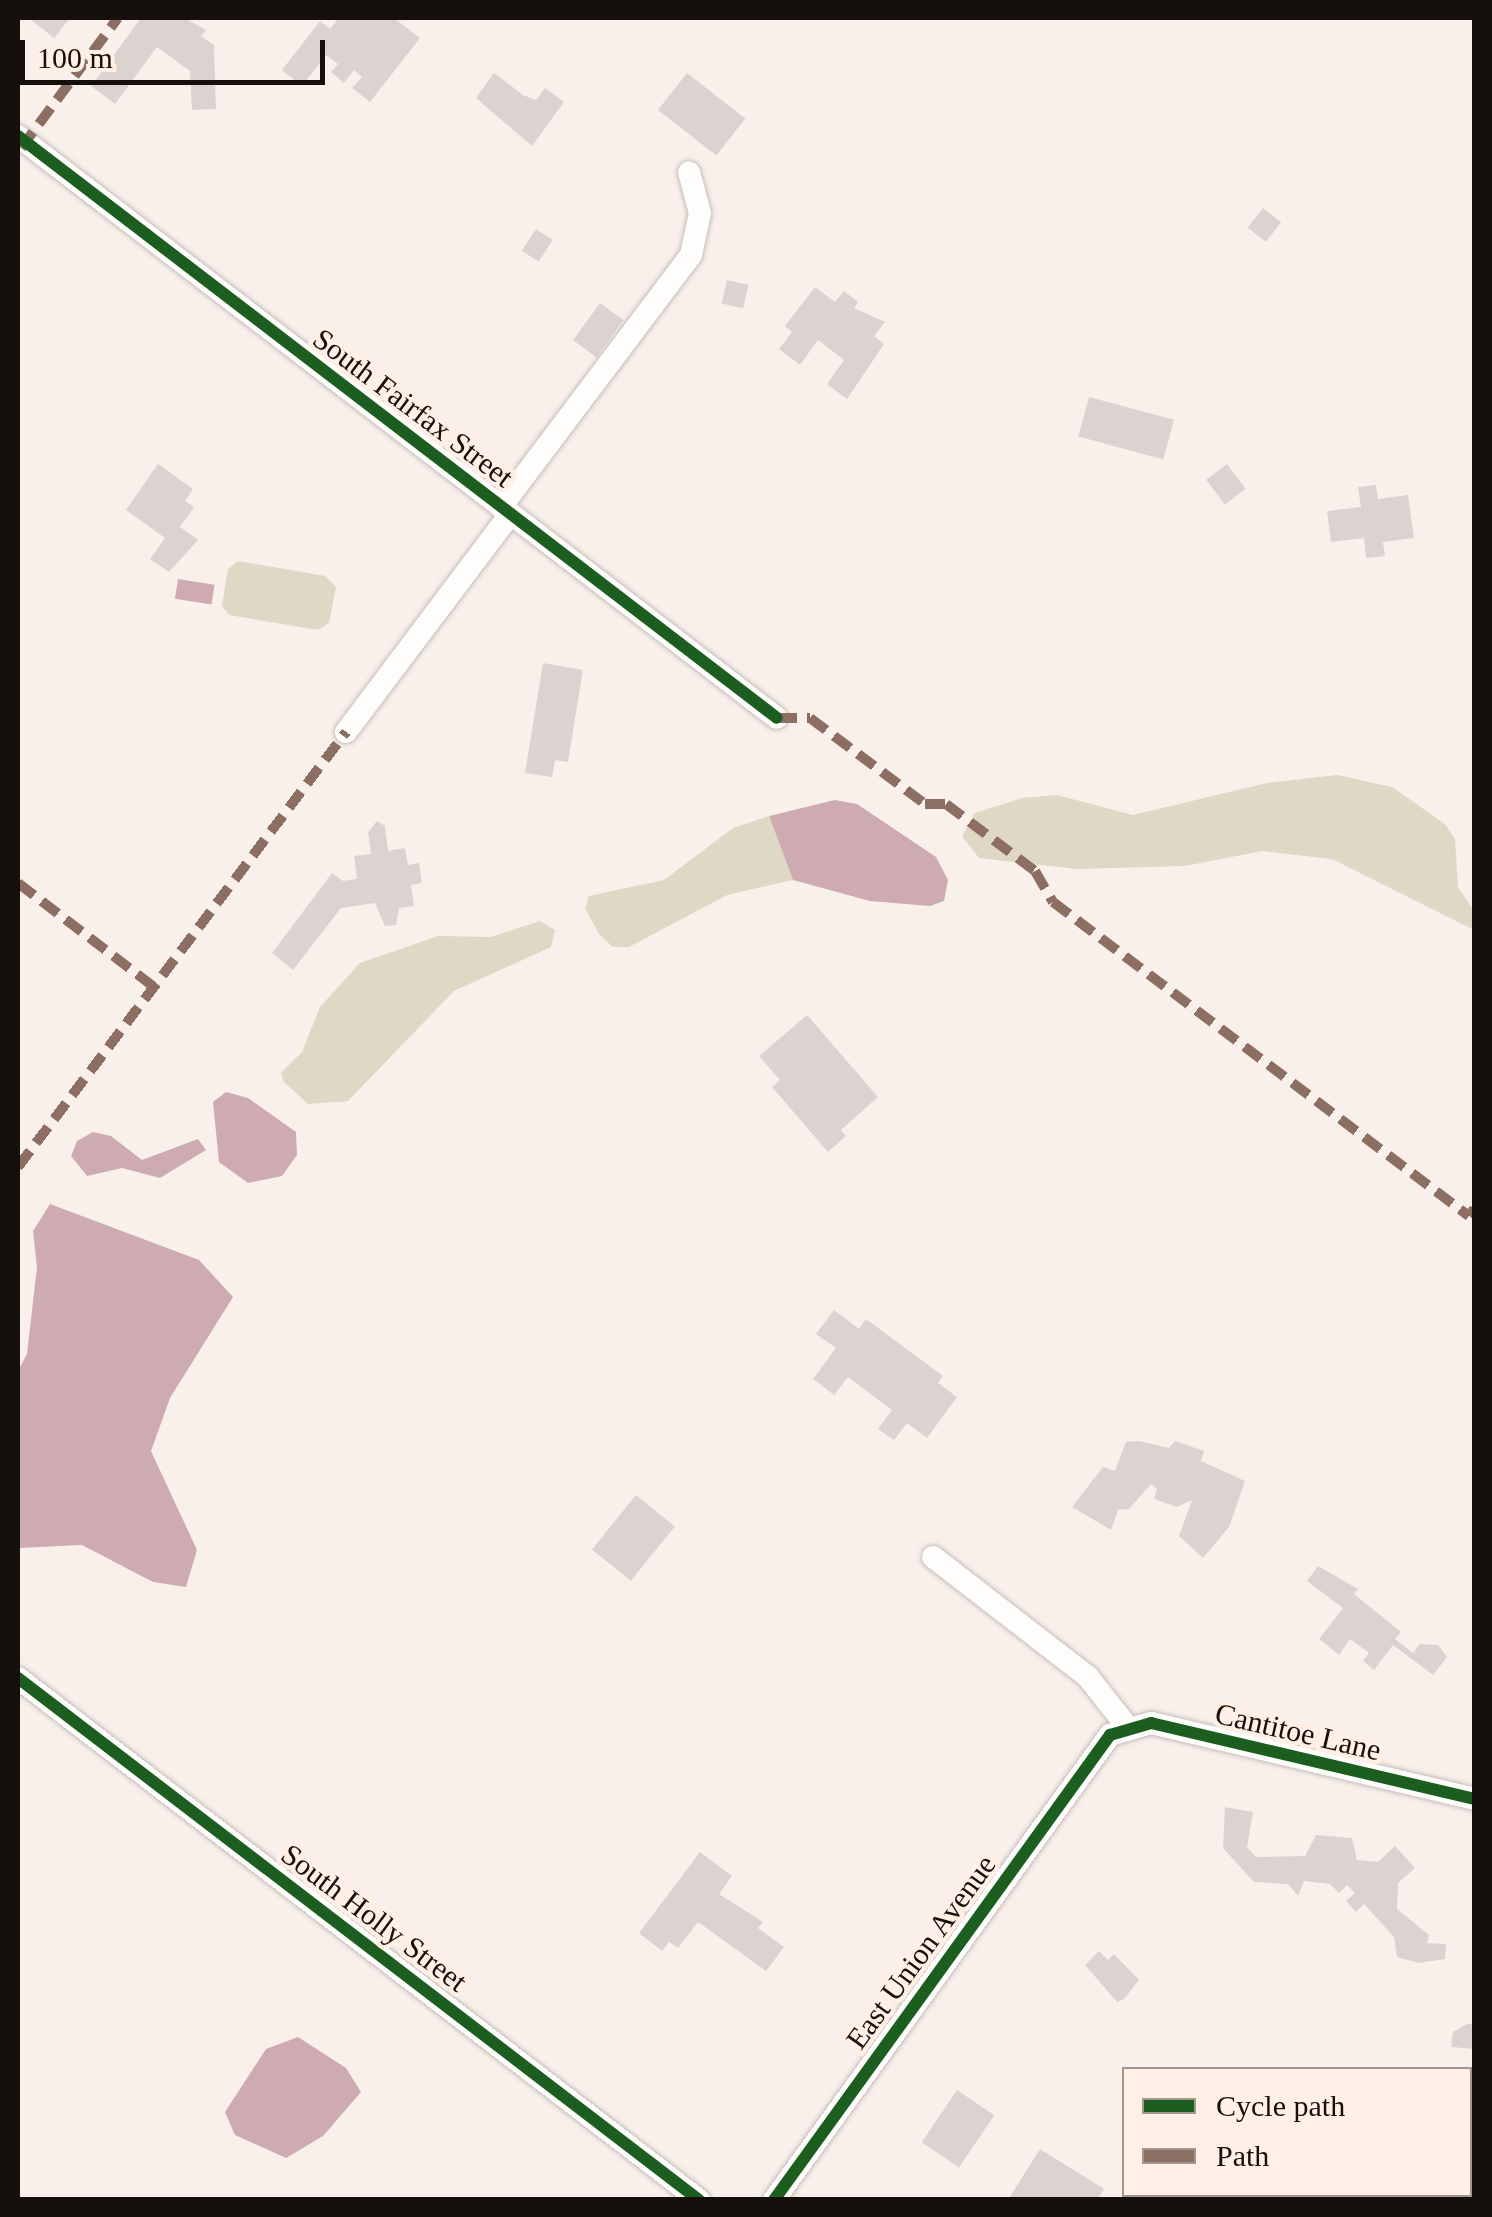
<!DOCTYPE html>
<style>
body{margin:0}
#map{position:relative;width:1492px;height:2217px;overflow:hidden;background:#f9f0eb;font-family:"Times New Roman",serif}
div>[style]{position:absolute}
.green>*{inset:0;background:#ded8c4}
.water>*{inset:0;background:#ceabb0;transform-origin:0 0}
.building>*{inset:0;background:#dcd3d1;transform-origin:0 0}
.roads{filter:drop-shadow(0 0 2px #c5beba) drop-shadow(0 0 2px #c5beba)}
.minor>*{height:22px;margin:-11px;padding:0 11px;transform-origin:11px;border-radius:11px;background:#fefdfc}
.quiet>*{height:10px;margin-top:-5px;transform-origin:0;background:repeating-linear-gradient(90deg,#8d6e63 0 20px,transparent 0 30px)}
.cycleway>*{height:12px;margin:-6px;padding:0 6px;transform-origin:6px;border-radius:6px;background:#1b5e20}
span{translate:-50% -50%;white-space:nowrap;text-align:center;line-height:1.15;-webkit-text-stroke:9px #ffefe5;paint-order:stroke}
.street-label{font-size:30px;color:#16100c}
.frame{position:absolute;inset:0;border:20px solid #16100c;pointer-events:none}
.legend{position:absolute;left:1122px;top:2067px;width:350px;height:130px;box-sizing:border-box;background:#ffefe5;border:2px solid #a2968e;margin:0;padding:12px 18px;list-style:none;font-size:30px;color:#16100c}
.legend li{display:flex;align-items:center;gap:20px;height:50px}
.legend b{width:50px;border:2px solid #a2968e}
.scale{position:absolute;left:20px;top:40px;width:305px;height:45px;box-sizing:border-box;border:5px solid #16100c;border-top:0;padding-left:12px;font-size:30px;line-height:35px;white-space:nowrap;color:#16100c;-webkit-text-stroke:8px #ffefe5;paint-order:stroke}
</style>
<div id="map">
<div class="green">
<div style="clip-path:polygon(238px 561px,325px 576px,336px 587px,329px 623px,318px 630px,229px 615px,222px 606px,228px 569px)"></div>
<div style="clip-path:polygon(1337px 775px,1392px 787px,1445px 824px,1455px 839px,1458px 887px,1474px 911px,1474px 930px,1332px 859px,1262px 851px,1185px 866px,1077px 869px,979px 858px,962px 836px,975px 813px,1022px 798px,1057px 795px,1133px 815px,1267px 783px)"></div>
<div style="clip-path:polygon(769px 816px,793px 880px,727px 895px,629px 947px,613px 947px,599px 934px,585px 908px,589px 896px,664px 880px,733px 828px)"></div>
<div style="clip-path:polygon(540px 921px,555px 930px,551px 947px,454px 991px,348px 1101px,308px 1104px,283px 1081px,281px 1073px,302px 1052px,320px 1007px,360px 963px,438px 936px,491px 937px)"></div>
</div>
<div class="water">
<div style="left:178px;top:579px;width:37px;height:20px;rotate:9deg"></div>
<div style="clip-path:polygon(835px 800px,857px 804px,936px 857px,948px 880px,944px 901px,930px 906px,870px 901px,793px 880px,769px 816px)"></div>
<div style="clip-path:polygon(226px 1092px,248px 1098px,296px 1132px,297px 1155px,282px 1176px,248px 1183px,219px 1162px,213px 1102px)"></div>
<div style="clip-path:polygon(93px 1132px,111px 1136px,142px 1160px,198px 1139px,206px 1150px,160px 1178px,122px 1168px,87px 1176px,71px 1156px,77px 1141px)"></div>
<div style="clip-path:polygon(50px 1204px,199px 1260px,233px 1297px,170px 1398px,151px 1451px,197px 1550px,186px 1587px,153px 1582px,82px 1545px,18px 1548px,18px 1371px,27px 1354px,37px 1267px,33px 1231px)"></div>
<div style="clip-path:polygon(298px 2037px,346px 2068px,361px 2092px,323px 2136px,286px 2158px,235px 2135px,225px 2112px,266px 2049px)"></div>
</div>
<div class="building">
<div style="clip-path:polygon(29px 18px,70px 18px,54px 38px)"></div>
<div style="clip-path:polygon(141px 18px,184px 18px,206px 30px,201px 36px,214px 45px,216px 109px,192px 110px,190px 71px,157px 47px,115px 104px,91px 86px)"></div>
<div style="clip-path:polygon(339px 18px,394px 18px,420px 38px,370px 102px,352px 88px,362px 77px,354px 70px,344px 83px,331px 72px,338px 64px,326px 55px,302px 86px,282px 70px,320px 21px,330px 29px)"></div>
<div style="clip-path:polygon(494px 73px,523px 95px,536px 100px,545px 88px,564px 102px,532px 146px,476px 98px)"></div>
<div style="left:687px;top:73px;width:74px;height:47px;rotate:38deg"></div>
<div style="left:1263px;top:208px;width:23px;height:25px;rotate:38deg"></div>
<div style="left:536px;top:229px;width:20px;height:26px;rotate:33deg"></div>
<div style="left:727px;top:280px;width:22px;height:24px;rotate:13deg"></div>
<div style="clip-path:polygon(815px 287px,835px 302px,844px 291px,858px 302px,854px 308px,885px 322px,874px 336px,884px 344px,847px 399px,827px 384px,844px 360px,818px 340px,800px 365px,779px 349px,792px 332px,785px 326px)"></div>
<div style="left:600px;top:303px;width:29px;height:46px;rotate:36deg"></div>
<div style="left:1089px;top:397px;width:88px;height:41px;rotate:15deg"></div>
<div style="clip-path:polygon(158px 464px,193px 489px,185px 501px,194px 507px,180px 527px,198px 540px,169px 572px,150px 559px,165px 538px,126px 510px)"></div>
<div style="left:1227px;top:464px;width:31px;height:26px;rotate:53deg"></div>
<div style="clip-path:polygon(1376px 485px,1378px 499px,1408px 495px,1414px 538px,1383px 542px,1385px 556px,1366px 558px,1364px 538px,1331px 542px,1327px 511px,1361px 507px,1358px 487px)"></div>
<div style="clip-path:polygon(543px 663px,583px 670px,568px 762px,555px 760px,552px 777px,525px 773px)"></div>
<div style="clip-path:polygon(377px 821px,385px 826px,388px 851px,405px 848px,408px 865px,419px 863px,422px 883px,411px 885px,414px 906px,399px 908px,396px 925px,385px 926px,375px 903px,341px 908px,293px 970px,272px 953px,332px 873px,343px 881px,357px 879px,354px 856px,371px 854px,368px 832px)"></div>
<div style="clip-path:polygon(807px 1015px,878px 1097px,841px 1130px,846px 1136px,828px 1152px,772px 1087px,780px 1080px,759px 1056px)"></div>
<div style="clip-path:polygon(834px 1310px,859px 1329px,866px 1319px,943px 1376px,938px 1383px,957px 1397px,927px 1438px,907px 1423px,894px 1440px,878px 1429px,892px 1410px,848px 1377px,834px 1395px,813px 1379px,836px 1348px,816px 1334px)"></div>
<div style="clip-path:polygon(1139px 1441px,1169px 1448px,1175px 1441px,1204px 1451px,1201px 1461px,1245px 1481px,1229px 1527px,1203px 1558px,1179px 1536px,1192px 1500px,1177px 1507px,1154px 1499px,1157px 1489px,1151px 1484px,1129px 1509px,1118px 1510px,1111px 1530px,1072px 1507px,1103px 1467px,1115px 1471px,1126px 1442px)"></div>
<div style="left:636px;top:1495px;width:50px;height:70px;rotate:39deg"></div>
<div style="clip-path:polygon(1318px 1566px,1358px 1589px,1354px 1594px,1401px 1632px,1395px 1639px,1413px 1653px,1420px 1644px,1438px 1645px,1447px 1657px,1433px 1675px,1393px 1645px,1374px 1670px,1363px 1661px,1369px 1653px,1350px 1639px,1339px 1655px,1319px 1639px,1343px 1608px,1307px 1581px)"></div>
<div style="clip-path:polygon(1225px 1807px,1253px 1812px,1247px 1847px,1256px 1857px,1305px 1856px,1316px 1835px,1352px 1838px,1357px 1860px,1378px 1862px,1395px 1846px,1415px 1868px,1398px 1883px,1397px 1909px,1429px 1935px,1427px 1943px,1446px 1944px,1445px 1959px,1418px 1963px,1397px 1957px,1394px 1937px,1364px 1904px,1356px 1912px,1346px 1901px,1355px 1893px,1347px 1885px,1339px 1893px,1330px 1884px,1304px 1881px,1298px 1896px,1288px 1884px,1254px 1882px,1223px 1848px)"></div>
<div style="clip-path:polygon(700px 1852px,732px 1876px,719px 1894px,763px 1922px,758px 1928px,784px 1947px,766px 1971px,698px 1922px,678px 1948px,669px 1942px,662px 1951px,639px 1933px)"></div>
<div style="clip-path:polygon(1099px 1951px,1108px 1960px,1114px 1954px,1139px 1980px,1124px 1999px,1117px 2002px,1085px 1965px)"></div>
<div style="clip-path:polygon(1467px 2024px,1474px 2024px,1474px 2049px,1451px 2047px,1453px 2032px)"></div>
<div style="left:957px;top:2090px;width:45px;height:63px;rotate:34deg"></div>
<div style="clip-path:polygon(1040px 2149px,1104px 2189px,1097px 2200px,1008px 2200px)"></div>
</div>
<div class="roads">
<div class="minor">
<div style="left:18px;top:136px;width:956px;rotate:37.48deg"></div>
<div style="left:501px;top:507px;width:316px;rotate:-53deg"></div>
<div style="left:691px;top:255px;width:43px;rotate:-77.9deg"></div>
<div style="left:700px;top:213px;width:42px;rotate:-105deg"></div>
<div style="left:346px;top:732px;width:273px;rotate:-53deg"></div>
<div style="left:933px;top:1557px;width:196px;rotate:37.7deg"></div>
<div style="left:1088px;top:1677px;width:66px;rotate:51.7deg"></div>
<div style="left:18px;top:1678px;width:858px;rotate:37.47deg"></div>
<div style="left:774px;top:2200px;width:574px;rotate:-54.15deg"></div>
<div style="left:1110px;top:1735px;width:43px;rotate:-16.3deg"></div>
<div style="left:1151px;top:1723px;width:332px;rotate:13.2deg"></div>
</div>
</div>
<div class="quiet">
<div style="left:21px;top:148px;width:162px;rotate:-53.3deg"></div>
<div style="left:777px;top:718px;width:33px"></div>
<div style="left:810px;top:718px;width:144px;rotate:36.8deg"></div>
<div style="left:925px;top:804px;width:21px"></div>
<div style="left:946px;top:804px;width:111px;rotate:37deg"></div>
<div style="left:1035px;top:871px;width:36px;rotate:60deg"></div>
<div style="left:1053px;top:902px;width:521px;rotate:37.05deg"></div>
<div style="left:1469px;top:1216px;width:9px;rotate:-54deg"></div>
<div style="left:18px;top:883px;width:171px;rotate:37.4deg"></div>
<div style="left:18px;top:1167px;width:545px;rotate:-52.98deg"></div>
</div>
<div class="cycleway">
<div style="left:18px;top:136px;width:956px;rotate:37.48deg"></div>
<div style="left:18px;top:1678px;width:858px;rotate:37.47deg"></div>
<div style="left:774px;top:2200px;width:574px;rotate:-54.15deg"></div>
<div style="left:1110px;top:1735px;width:43px;rotate:-16.3deg"></div>
<div style="left:1151px;top:1723px;width:332px;rotate:13.2deg"></div>
</div>
<div class="street-label">
<span style="left:413px;top:408px;rotate:37deg">South Fairfax Street</span>
<span style="left:1298px;top:1732px;rotate:13deg">Cantitoe Lane</span>
<span style="left:374px;top:1918px;rotate:37deg">South Holly Street</span>
<span style="left:921px;top:1952px;rotate:-54deg">East Union Avenue</span>
</div>
<div class="frame"></div>
<ul class="legend">
<li><b style="height:12px;background:#1b5e20"></b>Cycle path</li>
<li><b style="height:12px;background:#8d6e63"></b>Path</li>
</ul>
<div class="scale">100 m</div>
</div>
